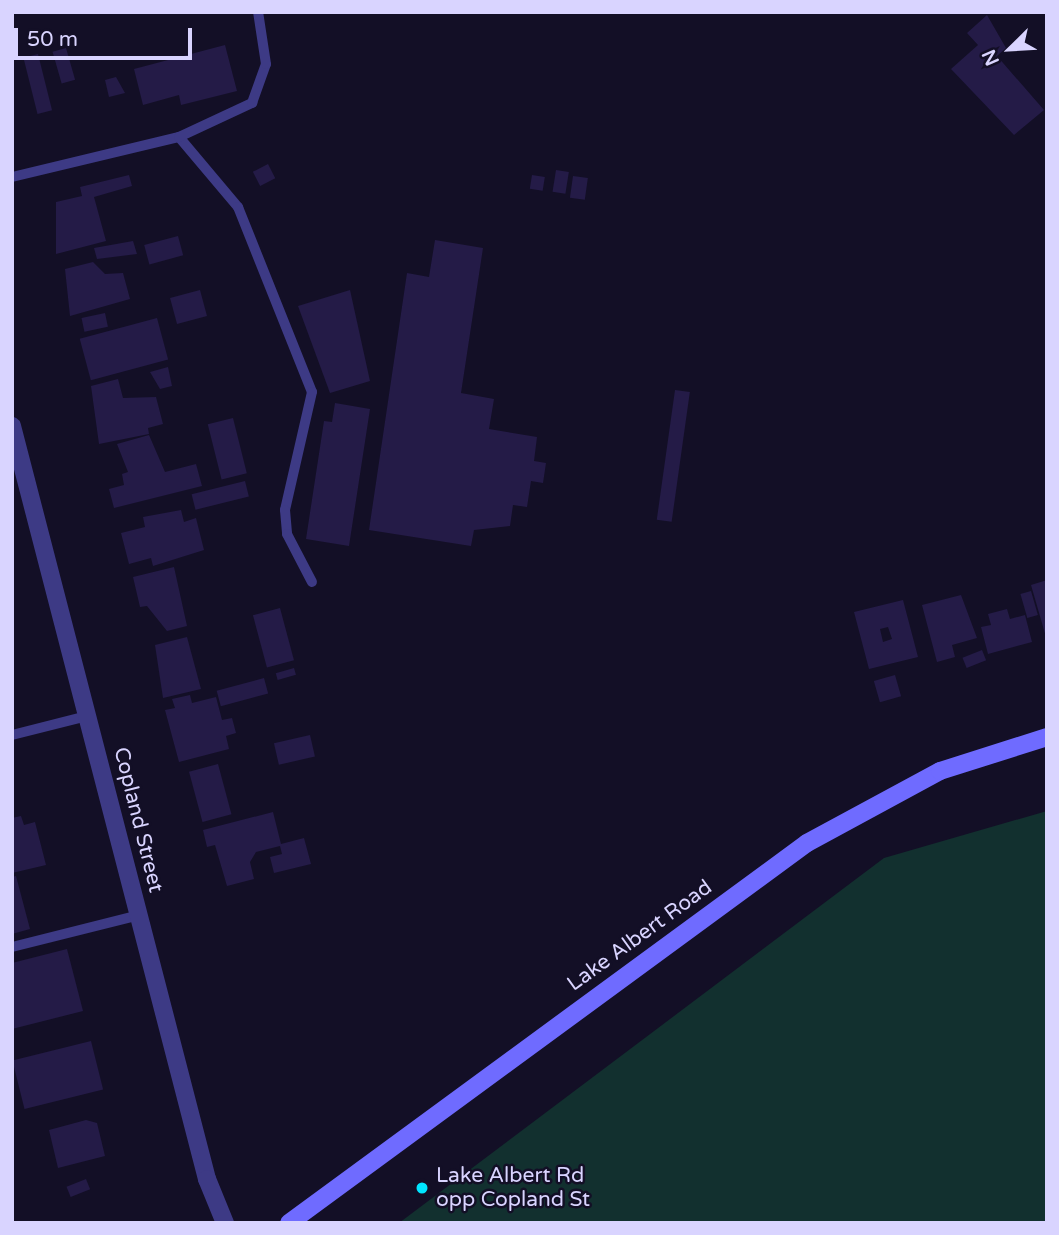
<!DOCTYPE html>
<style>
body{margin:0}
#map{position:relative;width:1059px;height:1235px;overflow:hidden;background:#130f26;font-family:"Varela Round",sans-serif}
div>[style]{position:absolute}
.green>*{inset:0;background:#12302f}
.building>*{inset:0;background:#241b47;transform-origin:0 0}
.lane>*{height:10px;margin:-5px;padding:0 5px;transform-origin:5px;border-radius:5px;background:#3d3a85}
.street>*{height:18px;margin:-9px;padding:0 9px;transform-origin:9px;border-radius:9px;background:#3d3a85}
.secondary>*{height:18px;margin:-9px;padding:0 9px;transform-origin:9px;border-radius:9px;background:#6f6bff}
.dots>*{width:19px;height:19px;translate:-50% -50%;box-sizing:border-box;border:4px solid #130f26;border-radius:50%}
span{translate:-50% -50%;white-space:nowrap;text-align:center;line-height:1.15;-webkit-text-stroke:5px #130f26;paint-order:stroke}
.street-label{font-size:21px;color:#d9d4ff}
.poi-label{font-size:21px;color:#d9d4ff}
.left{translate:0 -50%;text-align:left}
.frame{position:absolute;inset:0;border:14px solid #d9d4ff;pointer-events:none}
.north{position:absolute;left:975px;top:14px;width:70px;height:70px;-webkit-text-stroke:5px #130f26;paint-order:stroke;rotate:246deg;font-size:19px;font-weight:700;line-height:28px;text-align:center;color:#d9d4ff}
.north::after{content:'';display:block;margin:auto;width:24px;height:32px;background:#d9d4ff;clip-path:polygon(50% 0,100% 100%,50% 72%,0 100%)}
.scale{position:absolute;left:14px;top:28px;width:178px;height:32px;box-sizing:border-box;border:4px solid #d9d4ff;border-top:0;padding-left:9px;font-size:21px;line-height:24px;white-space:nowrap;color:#d9d4ff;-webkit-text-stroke:5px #130f26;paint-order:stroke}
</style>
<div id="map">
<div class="green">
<div style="clip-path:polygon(1047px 811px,1047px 1223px,399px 1223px,884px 858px)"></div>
</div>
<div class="building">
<div style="clip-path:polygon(987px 15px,1006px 48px,997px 56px,1044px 110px,1014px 135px,951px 69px,978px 45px,967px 33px)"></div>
<div style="clip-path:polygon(225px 45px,237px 91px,181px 105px,179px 95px,143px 105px,134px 69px)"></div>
<div style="left:66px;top:48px;width:33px;height:14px;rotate:74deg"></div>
<div style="left:38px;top:54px;width:58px;height:15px;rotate:76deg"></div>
<div style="clip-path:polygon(116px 77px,125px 93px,109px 97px,105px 80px)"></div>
<div style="left:268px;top:164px;width:16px;height:17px;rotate:63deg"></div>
<div style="left:556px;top:170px;width:13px;height:22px;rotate:9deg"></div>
<div style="clip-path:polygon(129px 175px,132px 186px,94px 197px,106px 241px,56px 254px,56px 202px,82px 196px,80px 187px)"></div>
<div style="left:532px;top:175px;width:13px;height:14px;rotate:9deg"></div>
<div style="left:573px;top:176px;width:15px;height:22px;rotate:8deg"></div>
<div style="left:178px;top:236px;width:20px;height:35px;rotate:75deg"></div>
<div style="clip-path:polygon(435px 240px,483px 248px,461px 393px,494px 399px,489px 429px,537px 437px,534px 461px,546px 463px,543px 483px,531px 481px,527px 507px,513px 505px,510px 526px,474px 530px,471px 546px,369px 530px,407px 273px,429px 277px)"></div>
<div style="clip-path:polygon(133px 241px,137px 254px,97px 259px,94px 248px)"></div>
<div style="clip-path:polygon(93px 262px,105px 274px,123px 273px,130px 299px,70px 316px,65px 269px)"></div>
<div style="left:200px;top:290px;width:27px;height:31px;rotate:75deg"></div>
<div style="clip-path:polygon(350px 290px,370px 381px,330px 393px,298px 306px)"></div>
<div style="left:105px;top:313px;width:14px;height:24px;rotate:78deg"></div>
<div style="left:157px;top:318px;width:43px;height:80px;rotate:75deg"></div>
<div style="clip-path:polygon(168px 367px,172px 386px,160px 389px,150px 372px)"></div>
<div style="clip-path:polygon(118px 379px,123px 398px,156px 397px,163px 424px,148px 428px,149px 434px,99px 444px,91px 386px)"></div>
<div style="left:675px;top:390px;width:15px;height:131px;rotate:8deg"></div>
<div style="clip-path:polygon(335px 403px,370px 409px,349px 546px,306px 539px,324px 421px,332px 422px)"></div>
<div style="left:233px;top:418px;width:57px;height:26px;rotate:76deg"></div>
<div style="clip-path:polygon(149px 435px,165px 472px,196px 464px,202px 486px,114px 508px,109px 489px,124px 485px,122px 474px,128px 472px,117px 444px)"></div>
<div style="left:245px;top:481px;width:16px;height:55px;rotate:76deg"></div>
<div style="clip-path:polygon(181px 510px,184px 522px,196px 518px,204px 550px,153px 566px,151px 558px,129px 564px,121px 533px,145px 527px,143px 517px)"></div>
<div style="clip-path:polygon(174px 567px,187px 626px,167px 631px,147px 606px,140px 607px,133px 577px)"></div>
<div style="clip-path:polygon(1047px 580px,1047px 637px,1046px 637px,1031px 585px)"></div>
<div style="left:1031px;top:591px;width:25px;height:11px;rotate:74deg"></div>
<div style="clip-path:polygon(961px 595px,977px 638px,952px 645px,955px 657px,937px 662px,922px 605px)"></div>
<div style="clip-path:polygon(evenodd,903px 600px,918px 657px,869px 669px,854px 612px,903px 600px,888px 627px,892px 639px,883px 642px,880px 629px,888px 627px)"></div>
<div style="left:280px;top:608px;width:54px;height:28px;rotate:75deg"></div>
<div style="clip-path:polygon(1007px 609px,1010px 619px,1025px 615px,1032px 642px,988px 654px,981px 627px,991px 625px,988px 614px)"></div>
<div style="clip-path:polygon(187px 637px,201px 689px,163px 698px,155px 645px)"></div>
<div style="left:982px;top:650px;width:11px;height:21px;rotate:68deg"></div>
<div style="left:294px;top:668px;width:7px;height:19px;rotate:74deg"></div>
<div style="left:895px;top:675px;width:22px;height:22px;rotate:74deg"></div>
<div style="left:264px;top:678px;width:16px;height:49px;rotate:75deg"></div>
<div style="clip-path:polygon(190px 695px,192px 703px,216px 697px,222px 720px,232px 718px,236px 733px,226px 736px,229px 749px,179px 762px,165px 710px,175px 708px,172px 699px)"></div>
<div style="left:310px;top:735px;width:22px;height:37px;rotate:77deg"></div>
<div style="left:218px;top:764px;width:52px;height:30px;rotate:75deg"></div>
<div style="clip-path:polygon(273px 812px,281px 844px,304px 838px,311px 864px,274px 873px,270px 857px,282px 854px,280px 846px,256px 852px,250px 862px,254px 879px,227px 886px,215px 845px,207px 847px,203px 830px)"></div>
<div style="clip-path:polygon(21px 816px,24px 825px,35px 822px,46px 865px,12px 873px,12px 818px)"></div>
<div style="clip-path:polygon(16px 876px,30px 929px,12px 934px,12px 877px)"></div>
<div style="clip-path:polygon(67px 949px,83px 1011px,12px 1029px,12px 963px)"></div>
<div style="left:91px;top:1041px;width:50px;height:81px;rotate:76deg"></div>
<div style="clip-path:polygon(86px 1120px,97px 1123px,105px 1156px,58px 1168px,49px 1130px)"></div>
<div style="left:86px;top:1179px;width:11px;height:21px;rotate:68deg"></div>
</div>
<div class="lane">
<div style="left:179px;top:137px;width:92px;rotate:49.9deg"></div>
<div style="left:238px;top:207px;width:199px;rotate:68.2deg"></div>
<div style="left:312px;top:392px;width:121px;rotate:102.9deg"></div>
<div style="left:285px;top:510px;width:24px;rotate:85deg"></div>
<div style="left:287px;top:534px;width:54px;rotate:62.5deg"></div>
<div style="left:12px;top:177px;width:172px;rotate:-13.5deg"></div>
<div style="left:179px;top:137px;width:81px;rotate:-25deg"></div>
<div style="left:252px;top:103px;width:41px;rotate:-70.3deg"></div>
<div style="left:266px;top:64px;width:53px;rotate:-98.7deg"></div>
<div style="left:12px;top:735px;width:77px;rotate:-14.2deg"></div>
<div style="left:12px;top:947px;width:131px;rotate:-14.1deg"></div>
</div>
<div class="street">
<div style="left:12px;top:426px;width:778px;rotate:75.48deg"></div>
<div style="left:207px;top:1179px;width:48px;rotate:67.8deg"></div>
</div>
<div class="secondary">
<div style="left:289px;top:1223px;width:642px;rotate:-36.26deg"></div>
<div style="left:807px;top:843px;width:151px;rotate:-28.4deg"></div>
<div style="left:940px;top:771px;width:112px;rotate:-17.6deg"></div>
</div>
<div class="dots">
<div style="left:422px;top:1188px;background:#00e5ff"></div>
</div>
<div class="street-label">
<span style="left:138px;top:820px;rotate:76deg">Copland Street</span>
<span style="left:640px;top:936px;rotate:-36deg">Lake Albert Road</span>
</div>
<div class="poi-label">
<span class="left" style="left:436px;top:1188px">Lake Albert Rd<br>opp Copland St</span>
</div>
<div class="frame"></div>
<div class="north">N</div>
<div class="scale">50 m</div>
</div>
